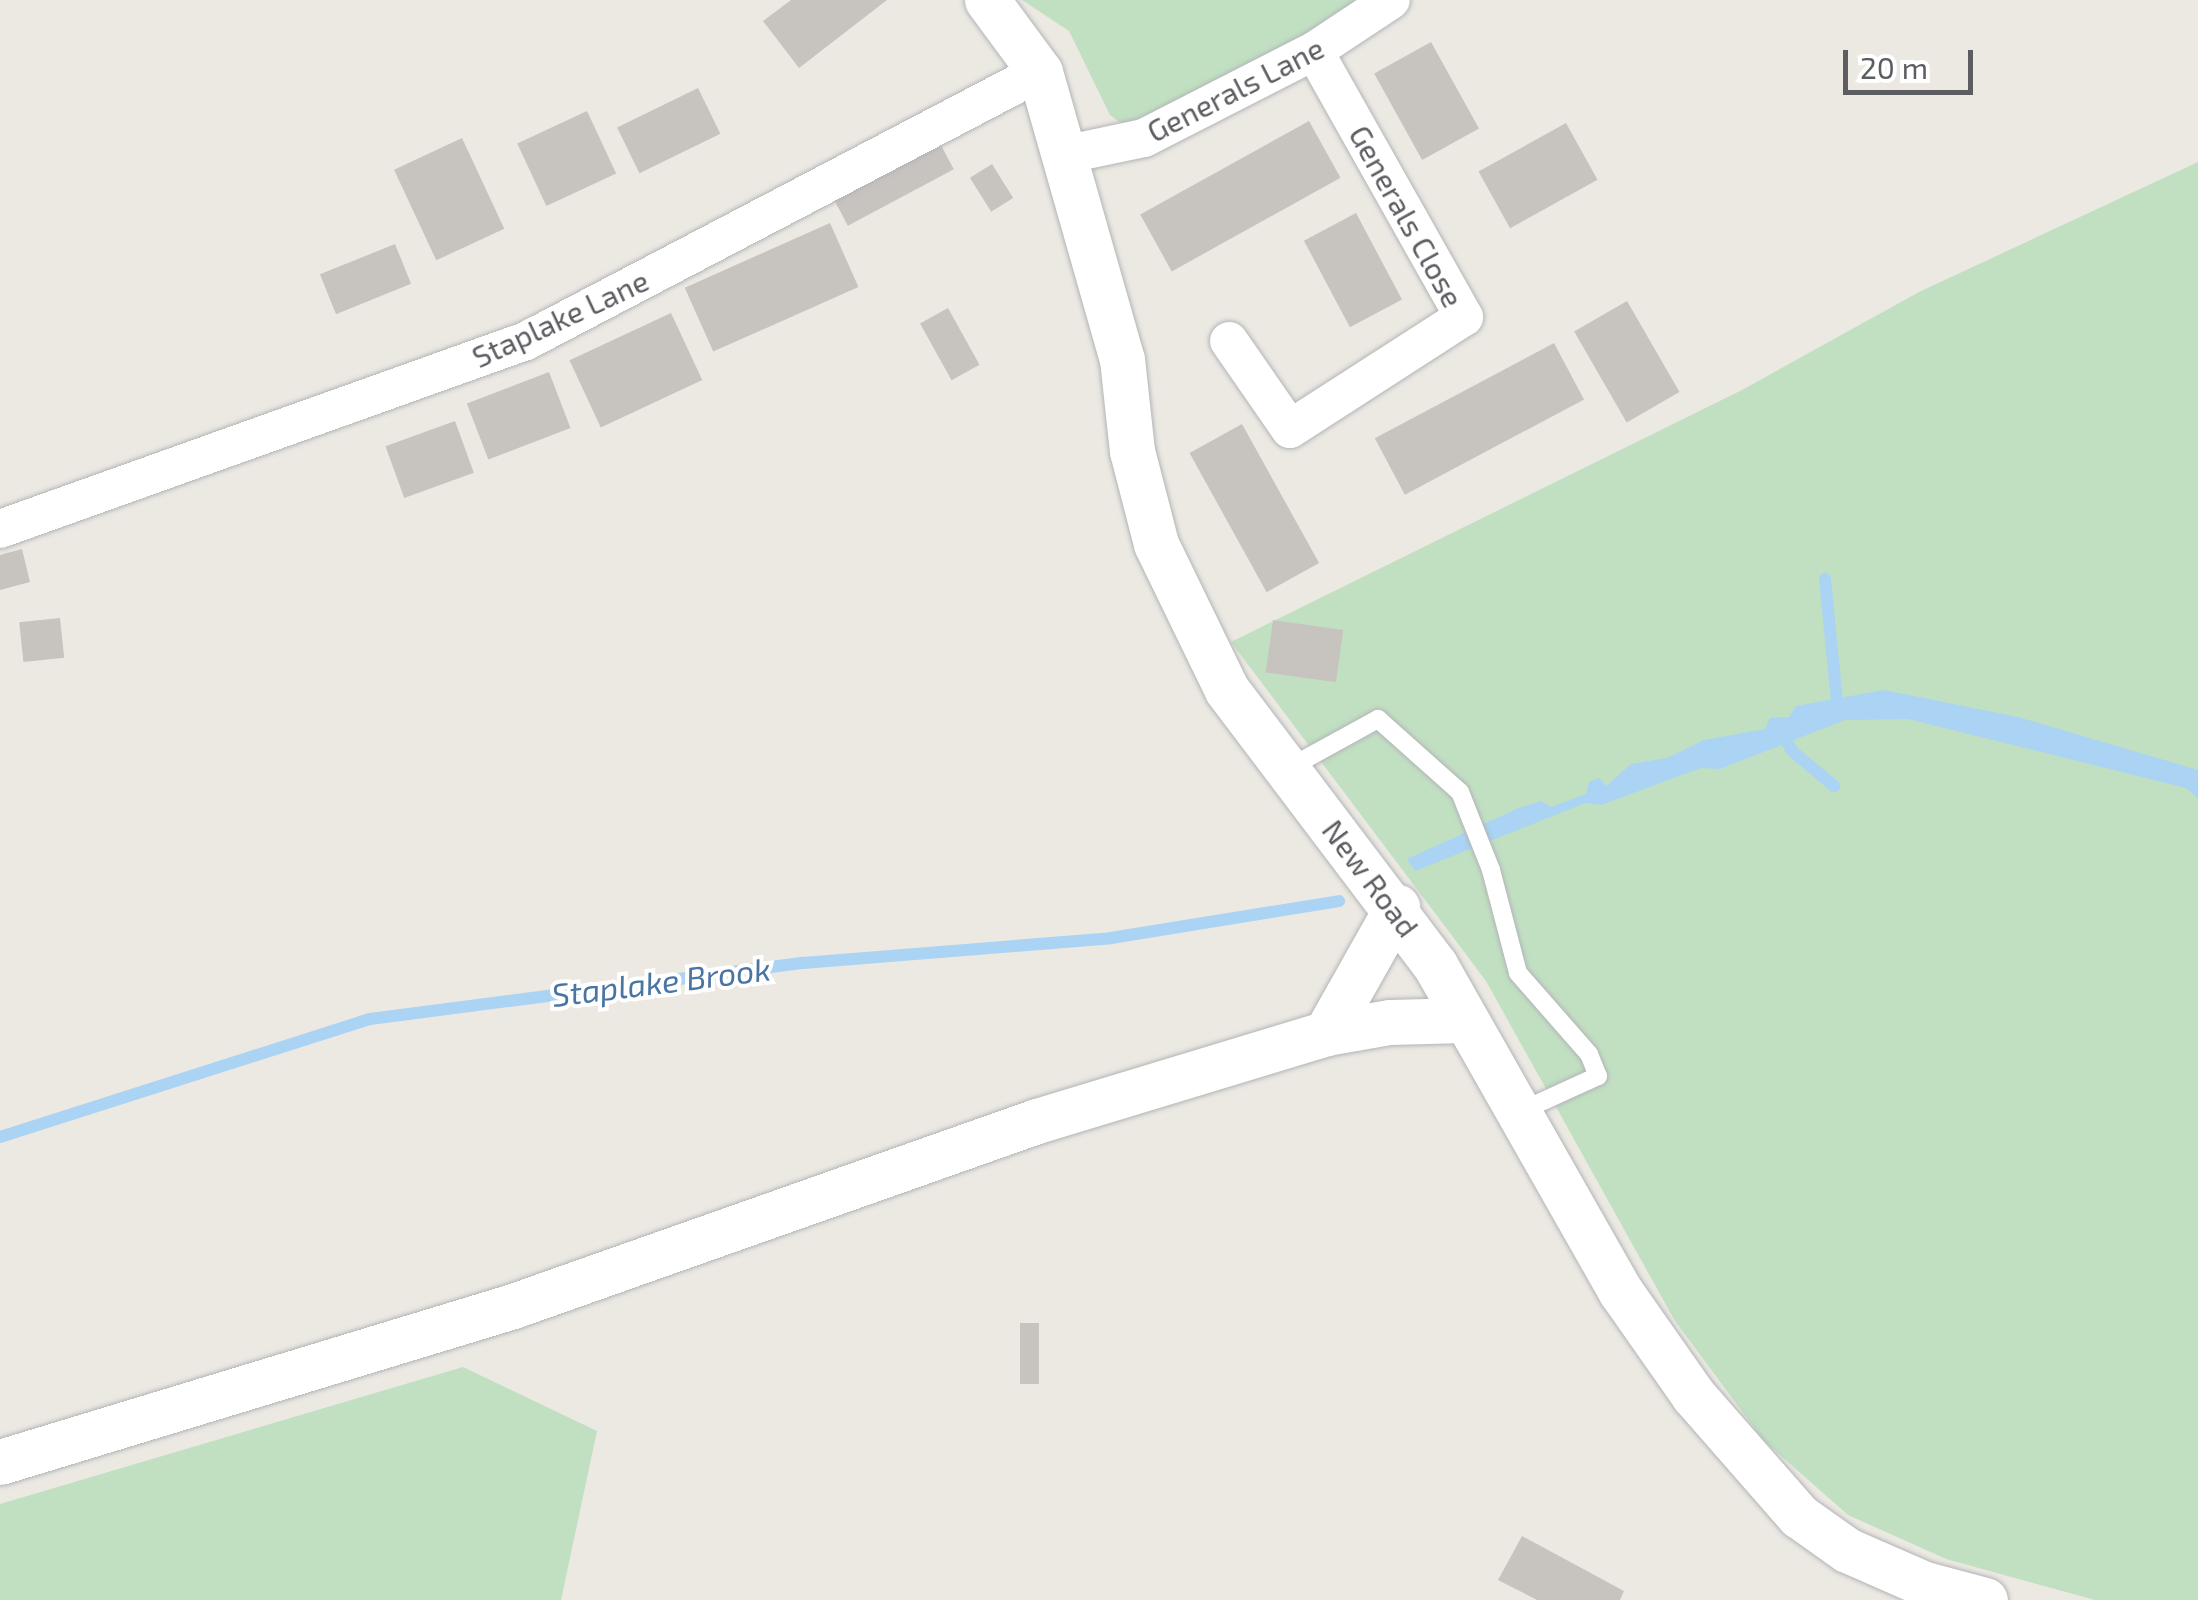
<!DOCTYPE html>
<style>
body{margin:0}
#map{position:relative;width:2198px;height:1600px;overflow:hidden;background:#ebe9e2;font-family:"Exo 2",sans-serif}
div>[style]{position:absolute}
.green>*{inset:0;background:#c1e0c2}
.water>*{inset:0;background:#aad3f4}
.stream>*{height:12px;margin:-6px;padding:0 6px;transform-origin:6px;border-radius:6px;background:#aad3f4}
.building>*{inset:0;background:#c7c4bf;transform-origin:0 0}
.roads{filter:drop-shadow(0 0 2px #b3b4b8) drop-shadow(0 0 2px #b3b4b8)}
.service>*{height:18px;margin:-9px;padding:0 9px;transform-origin:9px;border-radius:9px;background:#fff}
.minor>*{height:38px;margin:-19px;padding:0 19px;transform-origin:19px;border-radius:19px;background:#fff}
.tertiary>*{height:45px;margin:-22.5px;padding:0 22.5px;transform-origin:22.5px;border-radius:22.5px;background:#fff}
span{translate:-50% -50%;white-space:nowrap;text-align:center;line-height:1.15;-webkit-text-stroke:8px #fff;paint-order:stroke}
.street-label{font-size:30px;color:#5b5d61}
.water-label{font-size:32px;color:#4a75a3;font-style:italic}
.scale{position:absolute;left:1843px;top:50px;width:130px;height:45px;box-sizing:border-box;border:5px solid #5b5d61;border-top:0;padding-left:12px;font-size:30px;line-height:35px;white-space:nowrap;color:#5b5d61;-webkit-text-stroke:8px #fff;paint-order:stroke}
</style>
<div id="map">
<div class="green">
<div style="clip-path:polygon(1022px 0,1367px 0,1130px 130px,1110px 115px,1069px 31px)"></div>
<div style="clip-path:polygon(2198px 162px,2198px 1600px,2095px 1600px,1946px 1559px,1848px 1515px,1764px 1441px,1675px 1321px,1486px 981px,1231px 642px,1742px 390px,1919px 292px)"></div>
<div style="clip-path:polygon(463px 1367px,597px 1431px,561px 1600px,0 1600px,0 1504px)"></div>
</div>
<div class="water">
<div style="clip-path:polygon(1884px 690px,2018px 717px,2198px 770px,2198px 798px,2186px 788px,1908px 719px,1845px 720px,1720px 769px,1701px 768px,1601px 805px,1585px 803px,1415px 871px,1407px 859px,1519px 808px,1541px 801px,1551px 807px,1586px 794px,1589px 782px,1599px 778px,1606px 786px,1631px 764px,1667px 758px,1704px 740px,1765px 729px,1770px 718px,1789px 717px,1796px 706px)"></div>
</div>
<div class="stream">
<div style="left:1825px;top:579px;width:133px;rotate:84.4deg"></div>
<div style="left:1781px;top:732px;width:22px;rotate:60deg"></div>
<div style="left:1792px;top:751px;width:55px;rotate:39.8deg"></div>
<div style="left:0;top:1137px;width:388px;rotate:-17.7deg"></div>
<div style="left:370px;top:1019px;width:437px;rotate:-7.4deg"></div>
<div style="left:803px;top:963px;width:309px;rotate:-4.6deg"></div>
<div style="left:1111px;top:938px;width:231px;rotate:-9.2deg"></div>
</div>
<div class="building">
<div style="clip-path:polygon(791px 0,887px 0,799px 68px,763px 21px)"></div>
<div style="left:1431px;top:42px;width:99px;height:65px;rotate:61deg"></div>
<div style="left:698px;top:88px;width:51px;height:90px;rotate:64deg"></div>
<div style="left:587px;top:111px;width:69px;height:77px;rotate:65deg"></div>
<div style="left:1309px;top:121px;width:65px;height:193px;rotate:61deg"></div>
<div style="left:1566px;top:123px;width:65px;height:100px;rotate:61deg"></div>
<div style="left:935px;top:134px;width:40px;height:120px;rotate:62deg"></div>
<div style="left:462px;top:138px;width:100px;height:75px;rotate:65deg"></div>
<div style="left:992px;top:164px;width:40px;height:26px;rotate:58deg"></div>
<div style="left:1356px;top:213px;width:98px;height:59px;rotate:62deg"></div>
<div style="left:830px;top:223px;width:70px;height:159px;rotate:66deg"></div>
<div style="left:395px;top:244px;width:43px;height:81px;rotate:68deg"></div>
<div style="left:1627px;top:301px;width:105px;height:61px;rotate:60deg"></div>
<div style="left:948px;top:308px;width:65px;height:32px;rotate:61deg"></div>
<div style="left:671px;top:313px;width:74px;height:112px;rotate:65deg"></div>
<div style="left:1554px;top:343px;width:64px;height:203px;rotate:62deg"></div>
<div style="left:549px;top:372px;width:60px;height:88px;rotate:69deg"></div>
<div style="left:455px;top:421px;width:55px;height:74px;rotate:70deg"></div>
<div style="left:1242px;top:424px;width:159px;height:60px;rotate:61deg"></div>
<div style="clip-path:polygon(22px 549px,30px 582px,0 590px,0 555px)"></div>
<div style="left:60px;top:618px;width:40px;height:41px;rotate:84deg"></div>
<div style="left:1273px;top:620px;width:71px;height:53px;rotate:8deg"></div>
<div style="left:1020px;top:1323px;width:19px;height:61px"></div>
<div style="clip-path:polygon(1522px 1536px,1624px 1591px,1620px 1600px,1537px 1600px,1498px 1580px)"></div>
</div>
<div class="roads">
<div class="service">
<div style="left:1287px;top:769px;width:104px;rotate:-28.8deg"></div>
<div style="left:1378px;top:719px;width:110px;rotate:41.7deg"></div>
<div style="left:1460px;top:792px;width:84px;rotate:68.3deg"></div>
<div style="left:1491px;top:870px;width:106px;rotate:75.3deg"></div>
<div style="left:1518px;top:973px;width:108px;rotate:48.8deg"></div>
<div style="left:1589px;top:1054px;width:24px;rotate:68deg"></div>
<div style="left:1598px;top:1076px;width:87px;rotate:155.5deg"></div>
</div>
<div class="minor">
<div style="left:1068px;top:154px;width:78px;rotate:-11.9deg"></div>
<div style="left:1144px;top:138px;width:191px;rotate:-27.1deg"></div>
<div style="left:1314px;top:51px;width:92px;rotate:-33.5deg"></div>
<div style="left:1229px;top:341px;width:107px;rotate:55.3deg"></div>
<div style="left:1290px;top:429px;width:207px;rotate:-32.8deg"></div>
<div style="left:1464px;top:317px;width:305px;rotate:-119.4deg"></div>
<div style="left:0;top:529px;width:559px;rotate:-19.67deg"></div>
<div style="left:526px;top:341px;width:580px;rotate:-27.63deg"></div>
</div>
<div class="tertiary">
<div style="left:987px;top:0;width:89px;rotate:53.6deg"></div>
<div style="left:1040px;top:72px;width:298px;rotate:74.1deg"></div>
<div style="left:1122px;top:359px;width:93px;rotate:83.8deg"></div>
<div style="left:1132px;top:451px;width:96px;rotate:75.5deg"></div>
<div style="left:1156px;top:544px;width:162px;rotate:64.1deg"></div>
<div style="left:1227px;top:690px;width:345px;rotate:52.9deg"></div>
<div style="left:1435px;top:965px;width:376px;rotate:60.4deg"></div>
<div style="left:1621px;top:1292px;width:126px;rotate:55deg"></div>
<div style="left:1693px;top:1395px;width:161px;rotate:48.8deg"></div>
<div style="left:1799px;top:1516px;width:59px;rotate:35.3deg"></div>
<div style="left:1847px;top:1550px;width:85px;rotate:23.6deg"></div>
<div style="left:1925px;top:1584px;width:62px;rotate:14.9deg"></div>
<div style="left:1326px;top:1033px;width:65px;rotate:-9.8deg"></div>
<div style="left:1390px;top:1022px;width:75px;rotate:-1.5deg"></div>
<div style="left:0;top:1462px;width:536px;rotate:-16.91deg"></div>
<div style="left:513px;top:1306px;width:556px;rotate:-19.45deg"></div>
<div style="left:1037px;top:1121px;width:302px;rotate:-16.9deg"></div>
<div style="left:1326px;top:1033px;width:145px;rotate:-60.6deg"></div>
</div>
</div>
<div class="street-label">
<span style="left:1235px;top:89px;rotate:-27deg">Generals Lane</span>
<span style="left:1407px;top:216px;rotate:61deg">Generals Close</span>
<span style="left:560px;top:318px;rotate:-25deg">Staplake Lane</span>
<span style="left:1371px;top:878px;rotate:53deg">New Road</span>
</div>
<div class="water-label">
<span style="left:661px;top:981px;rotate:-7deg">Staplake Brook</span>
</div>
<div class="scale">20 m</div>
</div>
